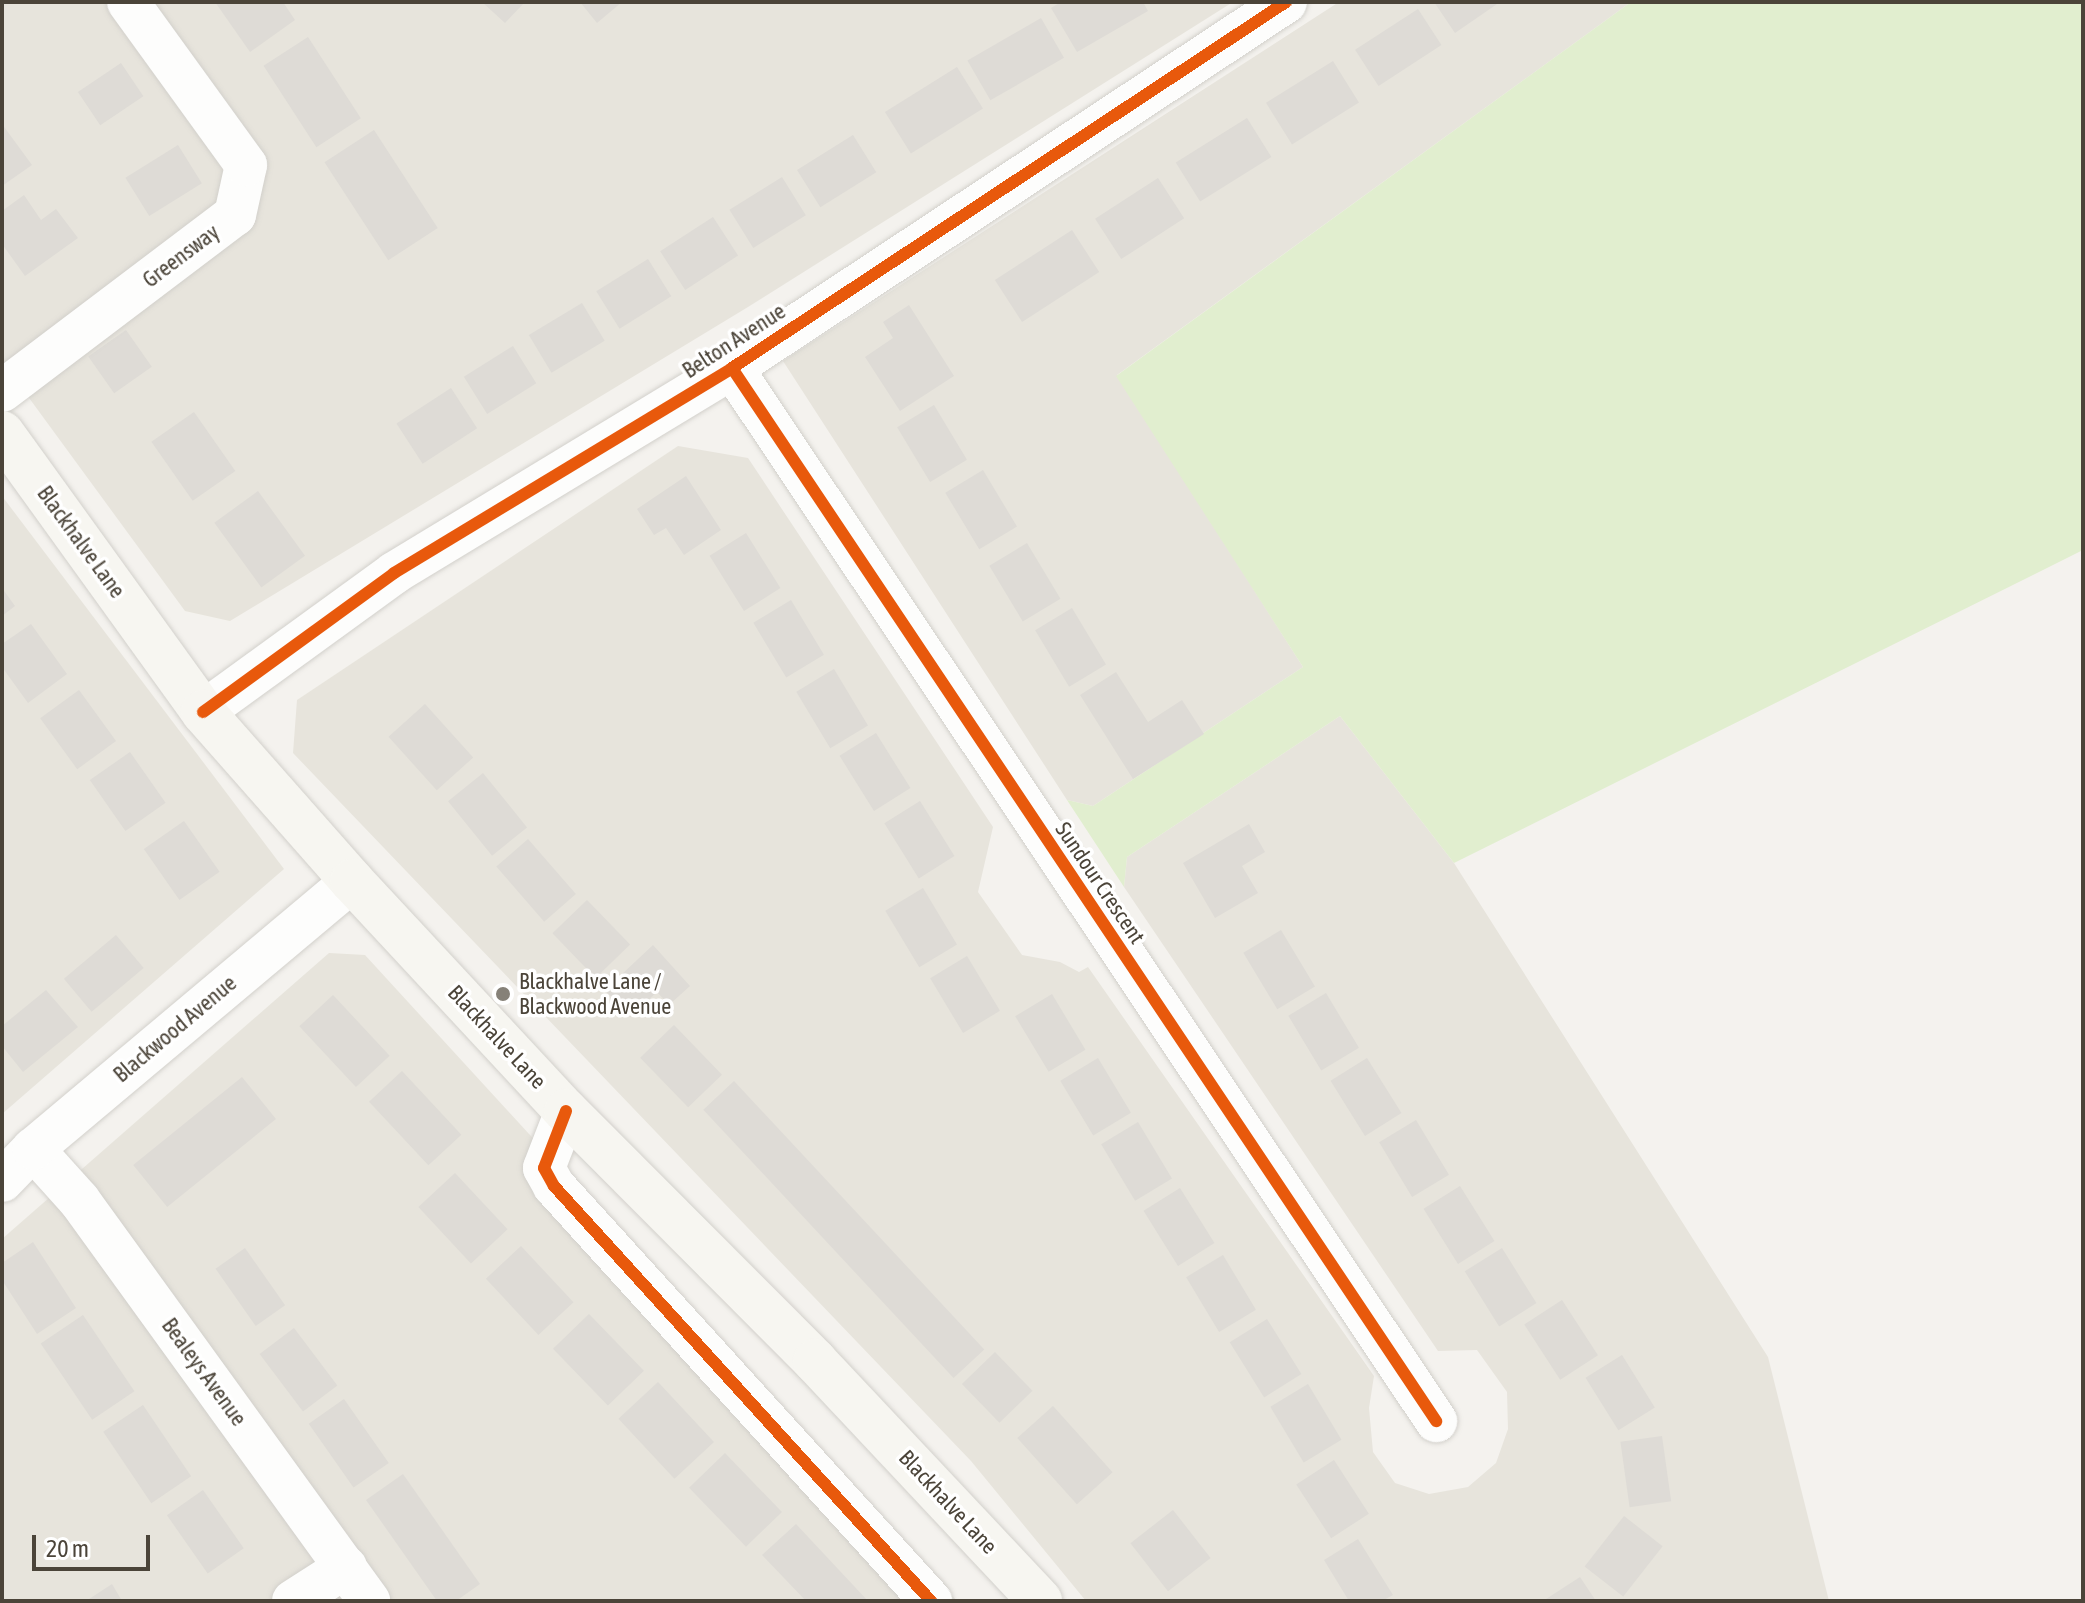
<!DOCTYPE html>
<style>
body{margin:0}
#map{position:relative;width:2085px;height:1603px;overflow:hidden;background:#f4f2ee;font-family:"Asap Condensed",sans-serif}
div>[style]{position:absolute}
.residential>*{inset:0;background:#e7e4dc}
.green>*{inset:0;background:#e1eecf}
.building>*{inset:0;background:#dedbd6;transform-origin:0 0}
.roads{filter:drop-shadow(0 0 2px #d2d0cb) drop-shadow(0 0 2px #d2d0cb)}
.minor>*{height:42px;margin:-21px;padding:0 21px;transform-origin:21px;border-radius:21px;background:#fdfdfc}
.secondary>*{height:44px;margin:-22px;padding:0 22px;transform-origin:22px;border-radius:22px;background:#f7f6f1}
.cycleway>*{height:12px;margin:-6px;padding:0 6px;transform-origin:6px;border-radius:6px;background:#e8590c}
.dots>*{width:22px;height:22px;translate:-50% -50%;box-sizing:border-box;border:4px solid #fff;border-radius:50%}
span{translate:-50% -50%;white-space:nowrap;text-align:center;line-height:1.15;-webkit-text-stroke:7px #fff;paint-order:stroke}
.street-label{font-size:22px;color:#4b4439}
.poi-label{font-size:22px;color:#4b4439}
.left{translate:0 -50%;text-align:left}
.frame{position:absolute;inset:0;border:4px solid #4b4439;pointer-events:none}
.scale{position:absolute;left:32px;top:1535px;width:118px;height:36px;box-sizing:border-box;border:4px solid #4b4439;border-top:0;padding-left:10px;font-size:24px;line-height:28px;white-space:nowrap;color:#4b4439;-webkit-text-stroke:6px #fff;paint-order:stroke}
</style>
<div id="map">
<div class="residential">
<div style="clip-path:polygon(2px 2px,1233px 2px,748px 307px,230px 621px,185px 611px,2px 361px)"></div>
<div style="clip-path:polygon(1339px 2px,1631px 2px,1117px 375px,1303px 667px,1093px 806px,1067px 800px,783px 361px)"></div>
<div style="clip-path:polygon(678px 446px,748px 458px,993px 827px,978px 892px,1022px 955px,1060px 962px,1079px 972px,1088px 967px,1374px 1376px,1369px 1408px,1373px 1452px,1395px 1483px,1429px 1494px,1468px 1487px,1496px 1463px,1508px 1429px,1507px 1392px,1477px 1350px,1438px 1351px,1124px 887px,1127px 857px,1340px 716px,1454px 863px,1768px 1357px,1829px 1601px,1086px 1601px,971px 1461px,293px 753px,297px 700px)"></div>
<div style="clip-path:polygon(2px 496px,284px 869px,2px 1114px)"></div>
<div style="clip-path:polygon(329px 953px,365px 955px,957px 1601px,2px 1601px,2px 1239px)"></div>
</div>
<div class="green">
<div style="clip-path:polygon(1631px 2px,2083px 2px,2083px 550px,1454px 863px,1340px 716px,1127px 857px,1124px 887px,1067px 800px,1093px 806px,1303px 667px,1116px 376px)"></div>
</div>
<div class="building">
<div style="clip-path:polygon(215px 2px,283px 2px,295px 20px,250px 52px)"></div>
<div style="clip-path:polygon(482px 2px,525px 2px,505px 23px)"></div>
<div style="clip-path:polygon(580px 2px,622px 2px,597px 23px)"></div>
<div style="clip-path:polygon(1061px 2px,1143px 2px,1148px 11px,1077px 52px,1051px 8px)"></div>
<div style="clip-path:polygon(1434px 2px,1500px 2px,1455px 33px)"></div>
<div style="left:1418px;top:9px;width:43px;height:75px;rotate:57deg"></div>
<div style="left:1041px;top:18px;width:46px;height:85px;rotate:60deg"></div>
<div style="left:308px;top:37px;width:97px;height:53px;rotate:57deg"></div>
<div style="left:1333px;top:61px;width:49px;height:79px;rotate:58deg"></div>
<div style="left:121px;top:63px;width:40px;height:52px;rotate:56deg"></div>
<div style="left:957px;top:67px;width:49px;height:85px;rotate:58deg"></div>
<div style="left:1247px;top:118px;width:46px;height:84px;rotate:58deg"></div>
<div style="clip-path:polygon(2px 124px,32px 165px,2px 186px)"></div>
<div style="left:374px;top:130px;width:117px;height:59px;rotate:57deg"></div>
<div style="left:853px;top:135px;width:44px;height:66px;rotate:58deg"></div>
<div style="left:178px;top:145px;width:45px;height:62px;rotate:58deg"></div>
<div style="left:782px;top:177px;width:45px;height:62px;rotate:58deg"></div>
<div style="left:1158px;top:178px;width:48px;height:75px;rotate:57deg"></div>
<div style="clip-path:polygon(24px 195px,41px 220px,56px 209px,78px 238px,25px 276px,2px 244px,2px 211px)"></div>
<div style="left:713px;top:217px;width:46px;height:63px;rotate:57deg"></div>
<div style="left:1072px;top:230px;width:50px;height:92px;rotate:57deg"></div>
<div style="left:648px;top:259px;width:44px;height:61px;rotate:58deg"></div>
<div style="left:582px;top:303px;width:44px;height:62px;rotate:59deg"></div>
<div style="clip-path:polygon(909px 305px,954px 376px,900px 411px,865px 357px,893px 338px,883px 322px)"></div>
<div style="left:126px;top:330px;width:45px;height:46px;rotate:55deg"></div>
<div style="left:513px;top:346px;width:44px;height:58px;rotate:58deg"></div>
<div style="left:451px;top:388px;width:48px;height:65px;rotate:57deg"></div>
<div style="left:934px;top:405px;width:64px;height:43px;rotate:59deg"></div>
<div style="left:194px;top:412px;width:72px;height:52px;rotate:55deg"></div>
<div style="left:983px;top:470px;width:66px;height:44px;rotate:59deg"></div>
<div style="clip-path:polygon(686px 476px,721px 530px,684px 555px,666px 528px,654px 535px,637px 509px)"></div>
<div style="left:258px;top:491px;width:80px;height:54px;rotate:54deg"></div>
<div style="left:746px;top:533px;width:65px;height:43px;rotate:58deg"></div>
<div style="left:1027px;top:543px;width:65px;height:44px;rotate:59deg"></div>
<div style="clip-path:polygon(2px 588px,15px 606px,2px 616px)"></div>
<div style="left:791px;top:600px;width:64px;height:44px;rotate:59deg"></div>
<div style="left:1072px;top:608px;width:66px;height:43px;rotate:59deg"></div>
<div style="clip-path:polygon(31px 624px,67px 674px,28px 703px,2px 667px,2px 644px)"></div>
<div style="left:834px;top:669px;width:66px;height:44px;rotate:59deg"></div>
<div style="clip-path:polygon(1116px 672px,1148px 722px,1182px 700px,1204px 734px,1133px 779px,1080px 695px)"></div>
<div style="left:79px;top:690px;width:63px;height:48px;rotate:54deg"></div>
<div style="left:425px;top:704px;width:72px;height:49px;rotate:48deg"></div>
<div style="left:876px;top:733px;width:65px;height:43px;rotate:58deg"></div>
<div style="left:130px;top:752px;width:62px;height:49px;rotate:55deg"></div>
<div style="left:483px;top:773px;width:70px;height:45px;rotate:51deg"></div>
<div style="left:920px;top:801px;width:65px;height:42px;rotate:58deg"></div>
<div style="left:184px;top:821px;width:62px;height:49px;rotate:55deg"></div>
<div style="clip-path:polygon(1249px 824px,1265px 852px,1242px 866px,1258px 893px,1215px 918px,1183px 863px)"></div>
<div style="left:528px;top:839px;width:73px;height:42px;rotate:49deg"></div>
<div style="left:923px;top:888px;width:66px;height:44px;rotate:59deg"></div>
<div style="left:587px;top:900px;width:62px;height:48px;rotate:46deg"></div>
<div style="left:1281px;top:930px;width:66px;height:44px;rotate:59deg"></div>
<div style="left:116px;top:935px;width:43px;height:68px;rotate:50deg"></div>
<div style="clip-path:polygon(653px 945px,690px 986px,669px 1005px,657px 992px,630px 1017px,605px 990px)"></div>
<div style="left:967px;top:956px;width:64px;height:43px;rotate:59deg"></div>
<div style="clip-path:polygon(46px 990px,78px 1027px,23px 1072px,2px 1046px,2px 1026px)"></div>
<div style="left:1326px;top:993px;width:64px;height:44px;rotate:59deg"></div>
<div style="left:1052px;top:994px;width:65px;height:43px;rotate:59deg"></div>
<div style="left:333px;top:995px;width:83px;height:46px;rotate:47deg"></div>
<div style="left:674px;top:1025px;width:69px;height:47px;rotate:46deg"></div>
<div style="left:1098px;top:1058px;width:64px;height:44px;rotate:59deg"></div>
<div style="left:1367px;top:1058px;width:65px;height:43px;rotate:58deg"></div>
<div style="left:402px;top:1071px;width:87px;height:45px;rotate:47deg"></div>
<div style="left:242px;top:1077px;width:54px;height:140px;rotate:51deg"></div>
<div style="left:734px;top:1081px;width:367px;height:42px;rotate:47deg"></div>
<div style="left:1416px;top:1120px;width:64px;height:43px;rotate:59deg"></div>
<div style="left:1138px;top:1122px;width:66px;height:43px;rotate:59deg"></div>
<div style="left:455px;top:1173px;width:77px;height:50px;rotate:47deg"></div>
<div style="left:1460px;top:1186px;width:65px;height:43px;rotate:58deg"></div>
<div style="left:1180px;top:1188px;width:65px;height:43px;rotate:58deg"></div>
<div style="clip-path:polygon(33px 1242px,76px 1308px,37px 1334px,2px 1280px,2px 1263px)"></div>
<div style="left:521px;top:1246px;width:77px;height:48px;rotate:47deg"></div>
<div style="left:245px;top:1248px;width:70px;height:36px;rotate:55deg"></div>
<div style="left:1502px;top:1248px;width:65px;height:44px;rotate:58deg"></div>
<div style="left:1223px;top:1255px;width:64px;height:43px;rotate:59deg"></div>
<div style="left:1562px;top:1300px;width:66px;height:45px;rotate:57deg"></div>
<div style="left:589px;top:1314px;width:79px;height:50px;rotate:46deg"></div>
<div style="left:83px;top:1315px;width:92px;height:51px;rotate:56deg"></div>
<div style="left:1267px;top:1319px;width:65px;height:44px;rotate:58deg"></div>
<div style="left:294px;top:1328px;width:72px;height:43px;rotate:53deg"></div>
<div style="left:995px;top:1352px;width:54px;height:46px;rotate:46deg"></div>
<div style="left:1622px;top:1355px;width:62px;height:43px;rotate:58deg"></div>
<div style="left:658px;top:1382px;width:82px;height:54px;rotate:47deg"></div>
<div style="left:1308px;top:1384px;width:65px;height:44px;rotate:59deg"></div>
<div style="left:344px;top:1399px;width:78px;height:43px;rotate:55deg"></div>
<div style="left:143px;top:1405px;width:86px;height:48px;rotate:56deg"></div>
<div style="left:1053px;top:1406px;width:89px;height:48px;rotate:48deg"></div>
<div style="left:1662px;top:1436px;width:66px;height:42px;rotate:82deg"></div>
<div style="left:725px;top:1453px;width:82px;height:50px;rotate:46deg"></div>
<div style="left:1334px;top:1460px;width:64px;height:45px;rotate:57deg"></div>
<div style="clip-path:polygon(403px 1474px,480px 1584px,456px 1601px,437px 1601px,366px 1500px)"></div>
<div style="left:203px;top:1490px;width:71px;height:44px;rotate:55deg"></div>
<div style="left:1173px;top:1510px;width:61px;height:54px;rotate:52deg"></div>
<div style="left:1624px;top:1516px;width:49px;height:64px;rotate:38deg"></div>
<div style="clip-path:polygon(796px 1524px,868px 1601px,806px 1601px,762px 1555px)"></div>
<div style="clip-path:polygon(1358px 1539px,1393px 1595px,1382px 1601px,1349px 1601px,1324px 1560px)"></div>
<div style="clip-path:polygon(1580px 1577px,1596px 1601px,1543px 1601px)"></div>
<div style="clip-path:polygon(112px 1584px,122px 1601px,86px 1601px)"></div>
</div>
<div class="roads">
<div class="minor">
<div style="left:732px;top:368px;width:1267px;rotate:56.23deg"></div>
<div style="left:2px;top:391px;width:292px;rotate:-37.1deg"></div>
<div style="left:235px;top:215px;width:51px;rotate:-77.6deg"></div>
<div style="left:246px;top:165px;width:201px;rotate:-125.9deg"></div>
<div style="left:203px;top:712px;width:236px;rotate:-36deg"></div>
<div style="left:394px;top:573px;width:395px;rotate:-31.2deg"></div>
<div style="left:732px;top:368px;width:664px;rotate:-33.45deg"></div>
<div style="left:566px;top:1111px;width:61px;rotate:111.1deg"></div>
<div style="left:544px;top:1168px;width:21px;rotate:61deg"></div>
<div style="left:554px;top:1186px;width:561px;rotate:47.75deg"></div>
<div style="left:33px;top:1149px;width:69px;rotate:48deg"></div>
<div style="left:79px;top:1200px;width:495px;rotate:54.1deg"></div>
<div style="left:2px;top:1181px;width:45px;rotate:-45.9deg"></div>
<div style="left:33px;top:1149px;width:417px;rotate:-40deg"></div>
<div style="left:293px;top:1601px;width:63px;rotate:-32.7deg"></div>
</div>
<div class="secondary">
<div style="left:2px;top:433px;width:344px;rotate:54.2deg"></div>
<div style="left:203px;top:712px;width:225px;rotate:48.6deg"></div>
<div style="left:352px;top:881px;width:314px;rotate:47.1deg"></div>
<div style="left:566px;top:1111px;width:353px;rotate:45.1deg"></div>
<div style="left:815px;top:1361px;width:329px;rotate:46.8deg"></div>
</div>
</div>
<div class="cycleway">
<div style="left:732px;top:368px;width:1267px;rotate:56.23deg"></div>
<div style="left:203px;top:712px;width:236px;rotate:-36deg"></div>
<div style="left:394px;top:573px;width:395px;rotate:-31.2deg"></div>
<div style="left:732px;top:368px;width:664px;rotate:-33.45deg"></div>
<div style="left:566px;top:1111px;width:61px;rotate:111.1deg"></div>
<div style="left:544px;top:1168px;width:21px;rotate:61deg"></div>
<div style="left:554px;top:1186px;width:561px;rotate:47.75deg"></div>
</div>
<div class="dots">
<div style="left:503px;top:994px;background:#868178"></div>
</div>
<div class="street-label">
<span style="left:181px;top:256px;rotate:-37deg">Greensway</span>
<span style="left:734px;top:341px;rotate:-33deg">Belton Avenue</span>
<span style="left:81px;top:542px;rotate:54deg">Blackhalve Lane</span>
<span style="left:1100px;top:883px;rotate:56deg">Sundour Crescent</span>
<span style="left:175px;top:1029px;rotate:-40deg">Blackwood Avenue</span>
<span style="left:497px;top:1037px;rotate:47deg">Blackhalve Lane</span>
<span style="left:204px;top:1372px;rotate:54deg">Bealeys Avenue</span>
<span style="left:948px;top:1502px;rotate:47deg">Blackhalve Lane</span>
</div>
<div class="poi-label">
<span class="left" style="left:519px;top:994px">Blackhalve Lane /<br>Blackwood Avenue</span>
</div>
<div class="frame"></div>
<div class="scale">20 m</div>
</div>
